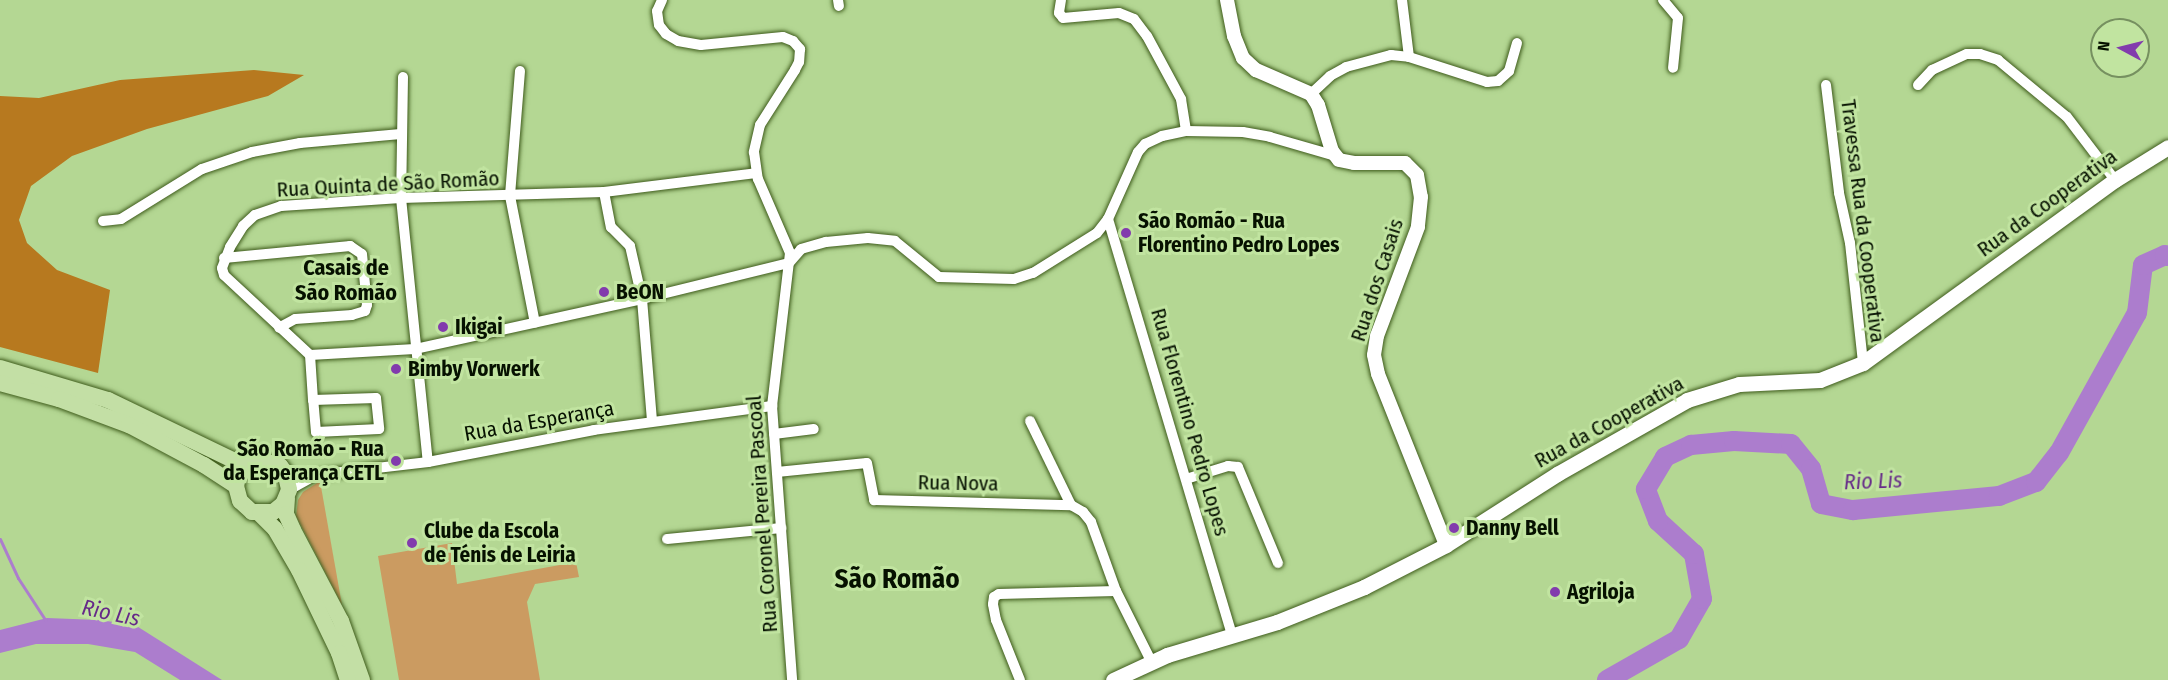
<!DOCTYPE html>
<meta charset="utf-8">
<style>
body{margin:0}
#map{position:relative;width:2168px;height:680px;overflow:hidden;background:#b4d793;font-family:"Fira Sans Condensed",sans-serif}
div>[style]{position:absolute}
.green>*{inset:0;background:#cb9b61}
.forest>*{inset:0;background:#b7791f}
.water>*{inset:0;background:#ac7dcd}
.stream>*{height:3px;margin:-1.5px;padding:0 1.5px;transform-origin:1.5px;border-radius:1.5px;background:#ac7dcd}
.river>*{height:20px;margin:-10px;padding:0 10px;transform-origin:10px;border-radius:10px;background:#ac7dcd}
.roads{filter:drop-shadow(0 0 2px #3f5c1c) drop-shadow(0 0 2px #3f5c1c)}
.minor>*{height:10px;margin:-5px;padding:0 5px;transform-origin:5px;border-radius:5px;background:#fff}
.tertiary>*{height:14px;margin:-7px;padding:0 7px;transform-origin:7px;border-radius:7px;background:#fff}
.secondary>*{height:15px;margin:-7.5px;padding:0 7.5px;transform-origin:7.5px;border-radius:7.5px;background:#fff}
.primary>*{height:16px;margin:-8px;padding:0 8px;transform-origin:8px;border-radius:8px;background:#c3dfa5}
.dots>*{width:16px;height:16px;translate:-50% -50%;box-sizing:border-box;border:3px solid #c1e4a0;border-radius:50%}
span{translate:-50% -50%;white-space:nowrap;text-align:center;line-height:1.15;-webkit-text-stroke:6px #c1e4a0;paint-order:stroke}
.street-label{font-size:21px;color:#061100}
.poi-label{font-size:21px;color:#061100;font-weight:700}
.left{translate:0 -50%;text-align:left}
.right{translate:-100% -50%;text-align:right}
.neighbourhood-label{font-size:22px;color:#061100;font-weight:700}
.water-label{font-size:22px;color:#652988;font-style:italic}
.district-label{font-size:27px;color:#061100;font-weight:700}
.north{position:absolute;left:2090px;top:18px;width:60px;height:60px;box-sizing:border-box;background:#c1e4a0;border:2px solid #769060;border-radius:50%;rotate:277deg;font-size:16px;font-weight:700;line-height:24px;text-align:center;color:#061100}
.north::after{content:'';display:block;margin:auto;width:21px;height:27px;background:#823bad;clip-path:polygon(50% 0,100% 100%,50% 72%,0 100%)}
</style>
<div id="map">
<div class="green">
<div style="clip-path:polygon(320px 481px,342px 605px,296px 516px,298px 500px,303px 492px)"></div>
<div style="clip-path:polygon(452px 543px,457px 584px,576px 562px,579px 577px,535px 584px,527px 602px,540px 680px,399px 680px,378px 556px)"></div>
</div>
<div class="forest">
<div style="clip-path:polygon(254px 70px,304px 75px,268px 96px,147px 129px,72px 156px,31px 186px,19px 220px,27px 243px,57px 270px,110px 290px,98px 373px,0 347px,0 96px,39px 98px,120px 80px)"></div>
</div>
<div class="water">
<div style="clip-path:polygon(47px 618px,99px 620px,135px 625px,222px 680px,180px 680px,135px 652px,88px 644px,36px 644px,0 653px,0 630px)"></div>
</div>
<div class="stream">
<div style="left:0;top:539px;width:43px;rotate:65.2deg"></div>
<div style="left:18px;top:578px;width:51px;rotate:56.9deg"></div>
</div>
<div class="river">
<div style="left:1607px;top:680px;width:83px;rotate:-29.7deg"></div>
<div style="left:1679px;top:639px;width:46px;rotate:-60.1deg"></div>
<div style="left:1702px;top:599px;width:46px;rotate:-100.1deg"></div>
<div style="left:1694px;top:554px;width:49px;rotate:-137.5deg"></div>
<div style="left:1658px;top:521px;width:34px;rotate:-111deg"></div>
<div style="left:1646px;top:489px;width:37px;rotate:-59deg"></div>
<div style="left:1665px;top:457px;width:29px;rotate:-25deg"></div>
<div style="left:1691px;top:445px;width:43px;rotate:-5.3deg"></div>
<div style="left:1734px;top:441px;width:57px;rotate:3deg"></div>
<div style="left:1791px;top:444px;width:32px;rotate:51deg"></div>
<div style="left:1811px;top:469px;width:36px;rotate:74deg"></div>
<div style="left:1821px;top:504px;width:33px;rotate:11deg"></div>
<div style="left:1853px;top:510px;width:147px;rotate:-5.5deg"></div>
<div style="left:1999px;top:496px;width:40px;rotate:-21deg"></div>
<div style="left:2036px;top:482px;width:37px;rotate:-52deg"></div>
<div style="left:2059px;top:453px;width:160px;rotate:-60.9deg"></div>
<div style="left:2137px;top:313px;width:48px;rotate:-82.9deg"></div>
<div style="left:2143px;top:265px;width:24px;rotate:-24deg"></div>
<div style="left:2165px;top:255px;width:3px;rotate:18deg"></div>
</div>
<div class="roads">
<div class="minor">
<div style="left:662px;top:0;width:12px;rotate:114deg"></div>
<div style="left:657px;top:11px;width:14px;rotate:82deg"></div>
<div style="left:659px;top:25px;width:11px;rotate:52deg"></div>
<div style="left:666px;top:34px;width:14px;rotate:30deg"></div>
<div style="left:678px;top:41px;width:23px;rotate:10deg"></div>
<div style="left:701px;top:45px;width:82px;rotate:-5.6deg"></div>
<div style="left:783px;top:37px;width:11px;rotate:22deg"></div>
<div style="left:793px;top:41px;width:11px;rotate:49deg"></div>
<div style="left:800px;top:49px;width:13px;rotate:94deg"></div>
<div style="left:799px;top:62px;width:9px;rotate:117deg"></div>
<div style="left:795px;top:70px;width:65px;rotate:122.5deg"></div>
<div style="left:760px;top:125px;width:28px;rotate:103deg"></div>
<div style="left:754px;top:152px;width:27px;rotate:82deg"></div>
<div style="left:758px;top:179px;width:81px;rotate:66.6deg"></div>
<div style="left:790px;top:253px;width:154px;rotate:96.7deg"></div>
<div style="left:772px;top:406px;width:275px;rotate:85.8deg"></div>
<div style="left:838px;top:0;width:6px;rotate:81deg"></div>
<div style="left:1061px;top:0;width:13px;rotate:99deg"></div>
<div style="left:1059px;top:13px;width:6px;rotate:51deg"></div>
<div style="left:1063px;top:18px;width:56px;rotate:-5.1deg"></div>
<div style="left:1119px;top:13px;width:16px;rotate:22deg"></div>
<div style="left:1134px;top:19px;width:21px;rotate:53deg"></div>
<div style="left:1147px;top:36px;width:72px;rotate:61.6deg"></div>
<div style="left:1181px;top:99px;width:32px;rotate:81deg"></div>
<div style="left:1663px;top:0;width:23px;rotate:50deg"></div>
<div style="left:1678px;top:18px;width:50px;rotate:95.7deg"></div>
<div style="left:1409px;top:57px;width:82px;rotate:17.8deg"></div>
<div style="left:1487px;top:82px;width:11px;rotate:-5deg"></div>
<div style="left:1498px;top:81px;width:15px;rotate:-42deg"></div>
<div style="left:1509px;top:71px;width:29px;rotate:-74deg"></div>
<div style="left:520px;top:71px;width:125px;rotate:94.6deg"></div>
<div style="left:510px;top:196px;width:129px;rotate:78.9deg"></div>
<div style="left:403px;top:77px;width:121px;rotate:90.9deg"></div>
<div style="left:401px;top:198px;width:265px;rotate:84.2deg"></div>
<div style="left:1826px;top:85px;width:109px;rotate:83.1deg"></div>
<div style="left:1839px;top:193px;width:51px;rotate:77.6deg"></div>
<div style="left:1850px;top:243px;width:121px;rotate:83.8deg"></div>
<div style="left:1918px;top:85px;width:21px;rotate:-47deg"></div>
<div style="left:1932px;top:70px;width:38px;rotate:-25deg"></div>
<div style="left:1967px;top:54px;width:13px"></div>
<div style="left:1980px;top:54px;width:19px;rotate:18deg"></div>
<div style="left:1998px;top:60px;width:89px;rotate:39.6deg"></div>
<div style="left:2067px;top:117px;width:79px;rotate:52.7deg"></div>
<div style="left:1311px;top:94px;width:26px;rotate:-43deg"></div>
<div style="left:1330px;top:76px;width:18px;rotate:-29deg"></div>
<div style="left:1346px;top:67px;width:47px;rotate:-14.9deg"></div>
<div style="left:1391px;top:55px;width:18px;rotate:6deg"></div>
<div style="left:1409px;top:57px;width:57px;rotate:-97deg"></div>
<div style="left:604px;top:192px;width:36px;rotate:79deg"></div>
<div style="left:611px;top:227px;width:27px;rotate:45deg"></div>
<div style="left:630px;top:246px;width:54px;rotate:77.2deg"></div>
<div style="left:642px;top:299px;width:122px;rotate:85.3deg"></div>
<div style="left:1108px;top:219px;width:435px;rotate:73.4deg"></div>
<div style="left:103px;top:221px;width:18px;rotate:-6deg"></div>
<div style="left:121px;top:219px;width:95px;rotate:-31.7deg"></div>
<div style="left:202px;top:169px;width:53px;rotate:-18.8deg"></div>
<div style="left:252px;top:152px;width:49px;rotate:-10.6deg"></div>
<div style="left:300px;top:143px;width:101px;rotate:-5.1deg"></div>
<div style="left:224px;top:258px;width:127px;rotate:-5.4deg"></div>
<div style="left:350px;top:246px;width:14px;rotate:34deg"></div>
<div style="left:362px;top:254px;width:51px;rotate:84.4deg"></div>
<div style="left:367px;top:305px;width:6px;rotate:108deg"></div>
<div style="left:365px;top:311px;width:14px;rotate:163deg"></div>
<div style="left:352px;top:315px;width:57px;rotate:176deg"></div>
<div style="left:295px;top:319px;width:18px;rotate:151deg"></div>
<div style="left:310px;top:355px;width:105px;rotate:-3.3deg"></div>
<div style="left:415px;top:349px;width:232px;rotate:-12.4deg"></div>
<div style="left:642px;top:299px;width:151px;rotate:-13.8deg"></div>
<div style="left:789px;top:263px;width:18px;rotate:-49deg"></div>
<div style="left:801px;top:249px;width:26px;rotate:-16deg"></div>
<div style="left:826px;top:242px;width:42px;rotate:-5.4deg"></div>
<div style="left:868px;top:238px;width:27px;rotate:6deg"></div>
<div style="left:895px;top:241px;width:57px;rotate:39.3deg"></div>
<div style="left:939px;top:277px;width:75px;rotate:1.5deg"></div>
<div style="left:1014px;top:279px;width:20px;rotate:-18deg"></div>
<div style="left:1033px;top:273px;width:75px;rotate:-32deg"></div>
<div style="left:1097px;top:233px;width:18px;rotate:-52deg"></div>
<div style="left:1108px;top:219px;width:73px;rotate:-65.9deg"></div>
<div style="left:1138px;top:152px;width:11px;rotate:-49deg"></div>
<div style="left:1145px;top:144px;width:19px;rotate:-25deg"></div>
<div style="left:1162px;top:136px;width:25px;rotate:-12deg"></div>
<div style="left:1186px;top:131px;width:57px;rotate:1deg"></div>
<div style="left:1243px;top:132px;width:27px;rotate:10deg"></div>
<div style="left:1270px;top:137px;width:69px;rotate:16.1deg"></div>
<div style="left:313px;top:400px;width:63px;rotate:-1.8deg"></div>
<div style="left:376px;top:398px;width:31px;rotate:84deg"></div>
<div style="left:379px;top:429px;width:63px;rotate:177.3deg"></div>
<div style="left:316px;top:432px;width:32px;rotate:-95deg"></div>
<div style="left:313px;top:400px;width:45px;rotate:-93.8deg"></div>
<div style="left:310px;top:355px;width:117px;rotate:-137.1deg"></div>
<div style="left:224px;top:275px;width:7px;rotate:-106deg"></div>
<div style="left:222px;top:268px;width:22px;rotate:-69deg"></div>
<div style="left:230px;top:247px;width:25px;rotate:-58deg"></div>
<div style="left:243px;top:226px;width:16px;rotate:-43deg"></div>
<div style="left:255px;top:215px;width:28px;rotate:-19deg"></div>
<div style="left:281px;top:206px;width:120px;rotate:-3.8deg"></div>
<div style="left:401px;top:198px;width:203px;rotate:-1.7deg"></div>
<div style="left:604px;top:192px;width:153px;rotate:-7.1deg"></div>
<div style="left:1030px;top:421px;width:93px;rotate:64deg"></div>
<div style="left:774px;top:434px;width:40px;rotate:-7.1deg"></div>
<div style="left:777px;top:472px;width:90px;rotate:-5.7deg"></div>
<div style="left:867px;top:463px;width:38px;rotate:79deg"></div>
<div style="left:874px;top:500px;width:197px;rotate:1.5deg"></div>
<div style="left:1071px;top:505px;width:14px;rotate:30deg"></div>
<div style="left:1083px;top:512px;width:13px;rotate:51deg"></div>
<div style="left:1091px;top:522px;width:73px;rotate:70.1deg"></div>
<div style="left:1186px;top:479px;width:44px;rotate:-17.2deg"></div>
<div style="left:1228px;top:466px;width:10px;rotate:6deg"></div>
<div style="left:1238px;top:467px;width:104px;rotate:67.4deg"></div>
<div style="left:289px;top:490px;width:29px;rotate:-29deg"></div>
<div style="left:314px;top:476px;width:11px;rotate:-10deg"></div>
<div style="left:325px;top:474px;width:104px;rotate:-6.6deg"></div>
<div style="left:428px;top:462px;width:169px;rotate:-10.9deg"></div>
<div style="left:594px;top:430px;width:180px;rotate:-7.7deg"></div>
<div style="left:667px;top:539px;width:115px;rotate:-5.5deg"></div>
<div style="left:1020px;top:680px;width:65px;rotate:-111.8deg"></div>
<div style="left:996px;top:620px;width:16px;rotate:-101deg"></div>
<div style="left:993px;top:604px;width:7px;rotate:-82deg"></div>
<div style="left:994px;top:597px;width:6px;rotate:-31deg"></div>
<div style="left:999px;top:594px;width:117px;rotate:-1.5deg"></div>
<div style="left:1116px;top:591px;width:78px;rotate:63.4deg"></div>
</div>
<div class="tertiary">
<div style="left:1227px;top:0;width:37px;rotate:79deg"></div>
<div style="left:1234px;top:36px;width:24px;rotate:68deg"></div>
<div style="left:1243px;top:58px;width:18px;rotate:43deg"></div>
<div style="left:1256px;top:70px;width:60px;rotate:23.6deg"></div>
<div style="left:1311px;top:94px;width:13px;rotate:58deg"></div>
<div style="left:1318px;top:105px;width:48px;rotate:73.1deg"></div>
<div style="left:1332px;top:151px;width:11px;rotate:52deg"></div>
<div style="left:1339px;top:160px;width:15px;rotate:11deg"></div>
<div style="left:1354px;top:163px;width:51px"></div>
<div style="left:1405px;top:163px;width:17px;rotate:45deg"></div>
<div style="left:1417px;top:175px;width:22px;rotate:80deg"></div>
<div style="left:1421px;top:197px;width:30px;rotate:96deg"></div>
<div style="left:1418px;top:227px;width:116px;rotate:110.6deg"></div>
<div style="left:1377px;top:336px;width:19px;rotate:99deg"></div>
<div style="left:1374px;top:355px;width:19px;rotate:78deg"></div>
<div style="left:1378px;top:374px;width:184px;rotate:68.3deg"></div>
</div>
<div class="secondary">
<div style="left:1113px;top:680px;width:60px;rotate:-24.8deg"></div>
<div style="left:1167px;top:655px;width:115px;rotate:-16.7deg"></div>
<div style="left:1277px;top:622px;width:94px;rotate:-21.9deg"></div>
<div style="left:1364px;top:587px;width:92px;rotate:-27.1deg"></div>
<div style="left:1446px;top:545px;width:132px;rotate:-32.6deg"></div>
<div style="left:1557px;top:474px;width:150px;rotate:-29.6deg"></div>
<div style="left:1687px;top:400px;width:54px;rotate:-17.1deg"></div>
<div style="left:1739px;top:384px;width:81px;rotate:-2.8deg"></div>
<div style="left:1820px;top:380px;width:46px;rotate:-21.6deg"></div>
<div style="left:1863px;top:363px;width:311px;rotate:-36deg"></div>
<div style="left:2115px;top:180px;width:62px;rotate:-31.9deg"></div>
</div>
<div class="primary">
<div style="left:0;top:368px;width:113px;rotate:16.5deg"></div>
<div style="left:108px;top:400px;width:141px;rotate:25.7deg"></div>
<div style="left:235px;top:461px;width:15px;rotate:11deg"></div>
<div style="left:250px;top:464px;width:14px;rotate:-12deg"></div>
<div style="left:264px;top:461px;width:17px;rotate:17deg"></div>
<div style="left:280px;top:466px;width:8px;rotate:50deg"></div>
<div style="left:285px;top:472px;width:18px;rotate:77deg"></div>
<div style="left:289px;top:490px;width:15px;rotate:113deg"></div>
<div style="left:283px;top:504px;width:13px;rotate:141deg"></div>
<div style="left:273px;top:512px;width:21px;rotate:180deg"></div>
<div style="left:252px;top:512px;width:16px;rotate:-137deg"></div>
<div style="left:240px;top:501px;width:16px;rotate:-105deg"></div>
<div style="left:236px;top:486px;width:9px;rotate:-77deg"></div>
<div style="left:238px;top:477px;width:18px;rotate:-47deg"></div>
<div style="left:0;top:383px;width:61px;rotate:15.2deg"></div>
<div style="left:59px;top:399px;width:75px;rotate:20.4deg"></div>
<div style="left:129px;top:425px;width:85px;rotate:28.1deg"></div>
<div style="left:204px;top:465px;width:38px;rotate:33deg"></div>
<div style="left:287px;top:498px;width:16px;rotate:94deg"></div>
<div style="left:286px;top:514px;width:17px;rotate:66deg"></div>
<div style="left:293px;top:530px;width:103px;rotate:62.2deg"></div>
<div style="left:341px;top:621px;width:63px;rotate:70.4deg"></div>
<div style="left:260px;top:514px;width:21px;rotate:45deg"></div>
<div style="left:275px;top:529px;width:48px;rotate:59.7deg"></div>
<div style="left:299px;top:570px;width:92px;rotate:64.3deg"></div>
<div style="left:339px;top:653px;width:28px;rotate:72deg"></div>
</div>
</div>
<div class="dots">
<div style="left:1126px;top:233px;background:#823bad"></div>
<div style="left:604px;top:292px;background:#823bad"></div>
<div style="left:443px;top:327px;background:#823bad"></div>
<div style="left:396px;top:369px;background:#823bad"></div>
<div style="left:396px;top:461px;background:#823bad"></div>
<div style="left:1454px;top:528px;background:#823bad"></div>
<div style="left:412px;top:543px;background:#823bad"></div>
<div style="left:1555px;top:592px;background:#823bad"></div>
</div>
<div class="street-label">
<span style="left:388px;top:184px;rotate:-3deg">Rua Quinta de São Romão</span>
<span style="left:2047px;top:203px;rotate:-36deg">Rua da Cooperativa</span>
<span style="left:1863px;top:221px;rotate:83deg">Travessa Rua da Cooperativa</span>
<span style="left:1377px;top:280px;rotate:-72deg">Rua dos Casais</span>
<span style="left:539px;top:421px;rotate:-10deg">Rua da Esperança</span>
<span style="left:1190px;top:422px;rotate:74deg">Rua Florentino Pedro Lopes</span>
<span style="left:1609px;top:422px;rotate:-29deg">Rua da Cooperativa</span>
<span style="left:958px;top:483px;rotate:1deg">Rua Nova</span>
<span style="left:762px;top:514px;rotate:-94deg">Rua Coronel Pereira Pascoal</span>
</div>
<div class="poi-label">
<span class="left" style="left:1138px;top:233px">São Romão - Rua<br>Florentino Pedro Lopes</span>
<span class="left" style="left:616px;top:292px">BeON</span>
<span class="left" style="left:455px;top:327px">Ikigai</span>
<span class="left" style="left:408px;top:369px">Bimby Vorwerk</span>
<span class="right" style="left:384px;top:461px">São Romão - Rua<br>da Esperança CETL</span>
<span class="left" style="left:1466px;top:528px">Danny Bell</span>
<span class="left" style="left:424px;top:543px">Clube da Escola<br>de Ténis de Leiria</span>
<span class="left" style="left:1567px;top:592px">Agriloja</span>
</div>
<div class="neighbourhood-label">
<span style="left:346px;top:280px">Casais de<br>São Romão</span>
</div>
<div class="water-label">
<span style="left:1873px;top:481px;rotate:-2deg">Rio Lis</span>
<span style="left:111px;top:613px;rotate:12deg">Rio Lis</span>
</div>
<div class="district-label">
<span style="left:897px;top:580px">São Romão</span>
</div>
<div class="north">N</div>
</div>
